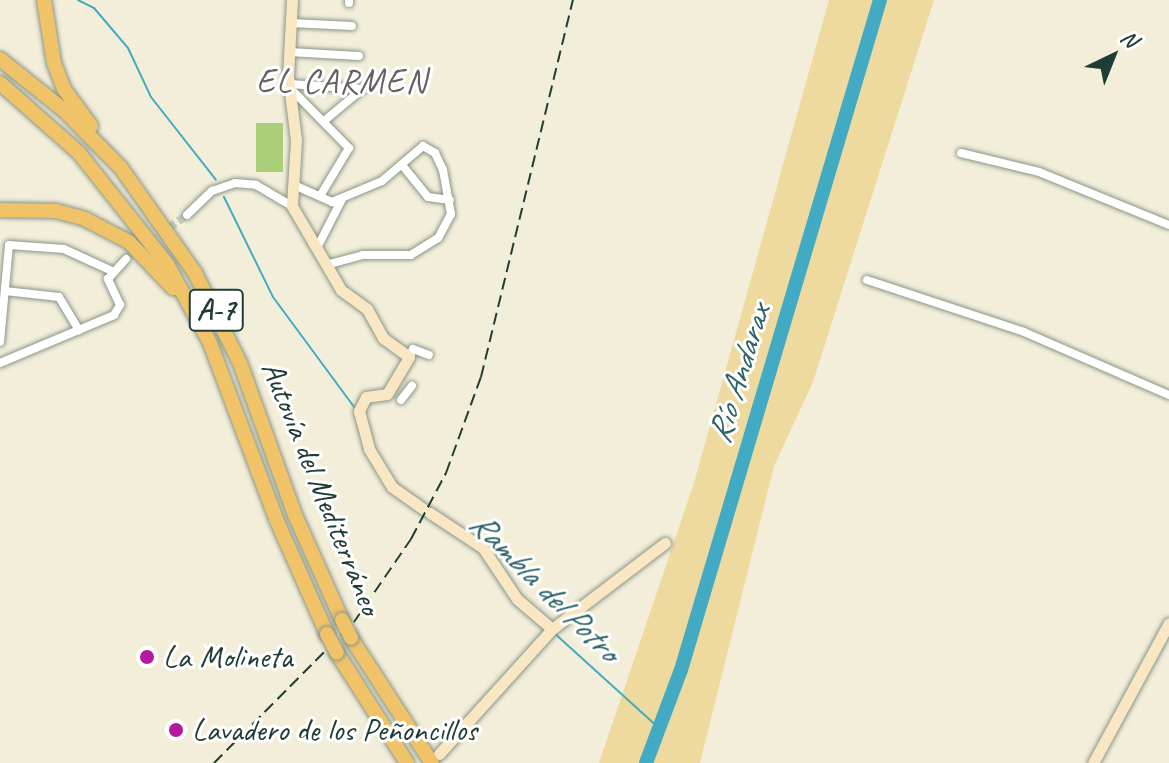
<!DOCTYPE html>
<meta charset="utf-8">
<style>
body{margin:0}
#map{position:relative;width:1169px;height:763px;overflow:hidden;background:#f3eeda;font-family:Caveat,sans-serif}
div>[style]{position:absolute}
.green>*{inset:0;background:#abce78;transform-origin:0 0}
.sand>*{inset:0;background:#eeda9e}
.stream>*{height:2px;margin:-1px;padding:0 1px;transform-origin:1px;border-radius:1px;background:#43aac3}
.river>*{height:14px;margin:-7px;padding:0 7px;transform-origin:7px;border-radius:7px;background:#43aac3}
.street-tunnel>*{height:8px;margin-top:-4px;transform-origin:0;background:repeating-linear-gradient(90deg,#c9cbb9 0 8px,transparent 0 12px)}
.roads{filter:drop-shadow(0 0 2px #899687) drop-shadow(0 0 2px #899687)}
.street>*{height:8px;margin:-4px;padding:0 4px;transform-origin:4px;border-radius:4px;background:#fff}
.secondary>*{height:11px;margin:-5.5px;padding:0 5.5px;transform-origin:5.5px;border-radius:5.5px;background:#f9e7c3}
.highway>*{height:14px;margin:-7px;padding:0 7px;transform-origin:7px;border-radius:7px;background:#f1c369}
.rail>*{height:2px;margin-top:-1px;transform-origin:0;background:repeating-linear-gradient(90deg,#1f3d34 0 12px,transparent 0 18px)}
.bridges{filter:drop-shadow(0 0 2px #899687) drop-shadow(0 0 2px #899687)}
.highway-bridge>*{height:14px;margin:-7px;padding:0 7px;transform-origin:7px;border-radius:7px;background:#f1c369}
.dots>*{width:22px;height:22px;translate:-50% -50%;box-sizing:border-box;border:4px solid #fff;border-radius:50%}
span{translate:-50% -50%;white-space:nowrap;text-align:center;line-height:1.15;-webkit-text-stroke:6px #fff;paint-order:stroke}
.shield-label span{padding:2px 6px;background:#fff;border:2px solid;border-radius:6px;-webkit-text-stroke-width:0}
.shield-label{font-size:30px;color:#1f3d34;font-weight:700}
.street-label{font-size:32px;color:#1f3d34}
.poi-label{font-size:32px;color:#1f3d34}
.left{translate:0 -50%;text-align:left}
.neighbourhood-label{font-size:34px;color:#686063;letter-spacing:2px}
.water-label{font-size:34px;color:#2c6366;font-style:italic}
.north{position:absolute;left:1073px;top:16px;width:80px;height:80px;-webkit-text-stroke:6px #fff;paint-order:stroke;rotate:43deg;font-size:22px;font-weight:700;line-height:32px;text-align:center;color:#1f3d34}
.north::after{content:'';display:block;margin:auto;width:28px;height:36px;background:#1f3d34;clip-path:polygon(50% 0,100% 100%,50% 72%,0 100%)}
</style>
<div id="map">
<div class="green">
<div style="left:256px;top:123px;width:27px;height:49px"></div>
</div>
<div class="sand">
<div style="clip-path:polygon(829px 0,934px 0,813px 382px,774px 466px,700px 763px,599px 763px,694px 483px)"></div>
</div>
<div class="stream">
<div style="left:78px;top:0;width:18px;rotate:27deg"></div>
<div style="left:94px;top:8px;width:52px;rotate:49.6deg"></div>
<div style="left:128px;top:48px;width:54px;rotate:64.9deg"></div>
<div style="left:151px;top:97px;width:105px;rotate:51.9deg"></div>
<div style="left:224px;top:197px;width:111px;rotate:63.9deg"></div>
<div style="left:273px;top:297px;width:137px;rotate:53.6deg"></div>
<div style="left:553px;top:632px;width:143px;rotate:42.2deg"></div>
</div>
<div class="river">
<div style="left:646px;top:763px;width:99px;rotate:-69.4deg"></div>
<div style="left:681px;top:670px;width:699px;rotate:-73.46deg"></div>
</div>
<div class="street-tunnel">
<div style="left:149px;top:242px;width:47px;rotate:-35.4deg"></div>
</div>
<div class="roads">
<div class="street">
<div style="left:349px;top:3px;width:3px;rotate:-90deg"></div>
<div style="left:291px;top:23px;width:61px;rotate:2.8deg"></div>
<div style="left:289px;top:52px;width:70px;rotate:3.3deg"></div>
<div style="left:289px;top:84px;width:74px;rotate:3.9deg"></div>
<div style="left:291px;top:89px;width:83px;rotate:45.5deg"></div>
<div style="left:349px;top:148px;width:56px;rotate:121.1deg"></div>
<div style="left:324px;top:121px;width:64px;rotate:-39.9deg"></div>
<div style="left:961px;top:153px;width:80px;rotate:13.7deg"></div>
<div style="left:1039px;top:172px;width:140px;rotate:22.2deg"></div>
<div style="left:402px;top:165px;width:41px;rotate:50.9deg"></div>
<div style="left:428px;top:197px;width:22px;rotate:8deg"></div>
<div style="left:294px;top:185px;width:42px;rotate:24.1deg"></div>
<div style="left:332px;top:202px;width:54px;rotate:-22.8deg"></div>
<div style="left:382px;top:181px;width:54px;rotate:-40.5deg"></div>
<div style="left:423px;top:146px;width:14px;rotate:30deg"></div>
<div style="left:435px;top:153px;width:19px;rotate:65deg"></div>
<div style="left:443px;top:170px;width:45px;rotate:79.7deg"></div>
<div style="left:451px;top:214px;width:27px;rotate:118deg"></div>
<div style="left:438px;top:238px;width:32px;rotate:148deg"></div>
<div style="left:411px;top:255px;width:48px;rotate:180deg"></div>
<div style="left:363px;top:255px;width:35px;rotate:165deg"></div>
<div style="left:187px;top:215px;width:35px;rotate:-44deg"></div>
<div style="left:212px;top:191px;width:24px;rotate:-19deg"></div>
<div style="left:235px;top:183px;width:21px;rotate:5deg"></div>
<div style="left:256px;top:185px;width:42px;rotate:30.3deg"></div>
<div style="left:319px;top:244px;width:51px;rotate:-62.9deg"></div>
<div style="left:867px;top:280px;width:165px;rotate:18.3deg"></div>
<div style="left:1024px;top:332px;width:158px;rotate:23.5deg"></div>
<div style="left:5px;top:291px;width:54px;rotate:6.3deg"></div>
<div style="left:59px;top:297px;width:39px;rotate:59deg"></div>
<div style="left:0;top:342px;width:97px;rotate:-84.7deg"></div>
<div style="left:9px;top:245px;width:55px;rotate:4.2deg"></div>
<div style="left:64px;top:249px;width:53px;rotate:24.6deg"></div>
<div style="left:409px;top:357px;width:9px;rotate:-63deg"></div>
<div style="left:413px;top:349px;width:17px;rotate:21deg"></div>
<div style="left:0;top:363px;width:124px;rotate:-22.8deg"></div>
<div style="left:114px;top:315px;width:12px;rotate:-59deg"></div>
<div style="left:120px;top:305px;width:29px;rotate:-115deg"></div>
<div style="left:108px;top:279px;width:27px;rotate:-48deg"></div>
<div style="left:401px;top:400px;width:18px;rotate:-52deg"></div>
</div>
<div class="secondary">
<div style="left:292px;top:0;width:76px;rotate:93deg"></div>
<div style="left:288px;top:76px;width:64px;rotate:82.9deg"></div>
<div style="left:296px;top:140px;width:66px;rotate:93.5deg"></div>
<div style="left:292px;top:206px;width:97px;rotate:59.7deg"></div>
<div style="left:341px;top:290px;width:32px;rotate:36deg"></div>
<div style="left:367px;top:309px;width:33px;rotate:61deg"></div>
<div style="left:383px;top:338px;width:32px;rotate:36deg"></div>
<div style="left:409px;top:357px;width:43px;rotate:120.7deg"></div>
<div style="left:387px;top:394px;width:21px;rotate:172deg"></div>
<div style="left:366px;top:397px;width:16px;rotate:117deg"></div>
<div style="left:359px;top:411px;width:39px;rotate:75deg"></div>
<div style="left:369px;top:449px;width:44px;rotate:58.8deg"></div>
<div style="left:392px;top:487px;width:40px;rotate:34.9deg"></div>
<div style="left:430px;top:513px;width:64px;rotate:33.4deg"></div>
<div style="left:483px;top:548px;width:61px;rotate:56.3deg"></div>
<div style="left:517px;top:599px;width:46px;rotate:40.6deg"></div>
<div style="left:439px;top:754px;width:169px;rotate:-47.9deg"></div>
<div style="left:552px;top:629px;width:142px;rotate:-37.3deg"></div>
<div style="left:1093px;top:763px;width:159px;rotate:-61.5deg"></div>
</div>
<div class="highway">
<div style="left:44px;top:0;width:64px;rotate:81deg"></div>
<div style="left:54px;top:63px;width:28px;rotate:69deg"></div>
<div style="left:64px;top:89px;width:46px;rotate:53.9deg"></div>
<div style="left:0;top:59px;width:82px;rotate:38.6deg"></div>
<div style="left:64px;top:110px;width:81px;rotate:45.5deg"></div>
<div style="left:121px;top:168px;width:128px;rotate:54.8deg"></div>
<div style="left:195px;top:273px;width:101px;rotate:63.4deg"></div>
<div style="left:240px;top:363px;width:162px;rotate:70.1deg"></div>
<div style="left:295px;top:515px;width:115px;rotate:65.9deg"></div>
<div style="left:0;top:83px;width:106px;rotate:41.5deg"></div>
<div style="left:79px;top:153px;width:142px;rotate:51.6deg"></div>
<div style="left:167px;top:264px;width:90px;rotate:61.4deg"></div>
<div style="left:210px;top:343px;width:188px;rotate:69.4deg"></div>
<div style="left:276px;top:519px;width:126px;rotate:66.1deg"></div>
<div style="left:0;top:210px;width:56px;rotate:1deg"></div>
<div style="left:56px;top:211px;width:30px;rotate:15deg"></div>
<div style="left:85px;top:219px;width:50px;rotate:27.6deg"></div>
<div style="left:129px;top:242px;width:64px;rotate:46.3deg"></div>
<div style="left:351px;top:638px;width:149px;rotate:57.1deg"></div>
<div style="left:337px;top:653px;width:130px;rotate:57.5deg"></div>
</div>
</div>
<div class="rail">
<div style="left:214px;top:763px;width:199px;rotate:-45.2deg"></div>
<div style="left:354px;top:622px;width:101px;rotate:-55.5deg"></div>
<div style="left:411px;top:539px;width:75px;rotate:-62.1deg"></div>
<div style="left:446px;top:473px;width:102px;rotate:-70deg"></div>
<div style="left:481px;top:377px;width:388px;rotate:-76.3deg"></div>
</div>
<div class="bridges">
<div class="highway-bridge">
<div style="left:342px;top:620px;width:20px;rotate:63deg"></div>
<div style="left:327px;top:634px;width:21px;rotate:62deg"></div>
</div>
</div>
<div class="dots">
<div style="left:147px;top:657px;background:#b5179e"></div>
<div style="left:176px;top:730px;background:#b5179e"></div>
</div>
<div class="shield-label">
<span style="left:216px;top:310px">A-7</span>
</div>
<div class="street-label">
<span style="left:321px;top:488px;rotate:68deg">Autovía del Mediterráneo</span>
</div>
<div class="poi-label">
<span class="left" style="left:163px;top:657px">La Molineta</span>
<span class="left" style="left:192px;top:730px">Lavadero de los Peñoncillos</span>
</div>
<div class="neighbourhood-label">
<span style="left:342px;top:81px">EL CARMEN</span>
</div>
<div class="water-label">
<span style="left:738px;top:374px;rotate:-73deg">Río Andarax</span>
<span style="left:545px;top:586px;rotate:45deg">Rambla del Potro</span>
</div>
<div class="north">N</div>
</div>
